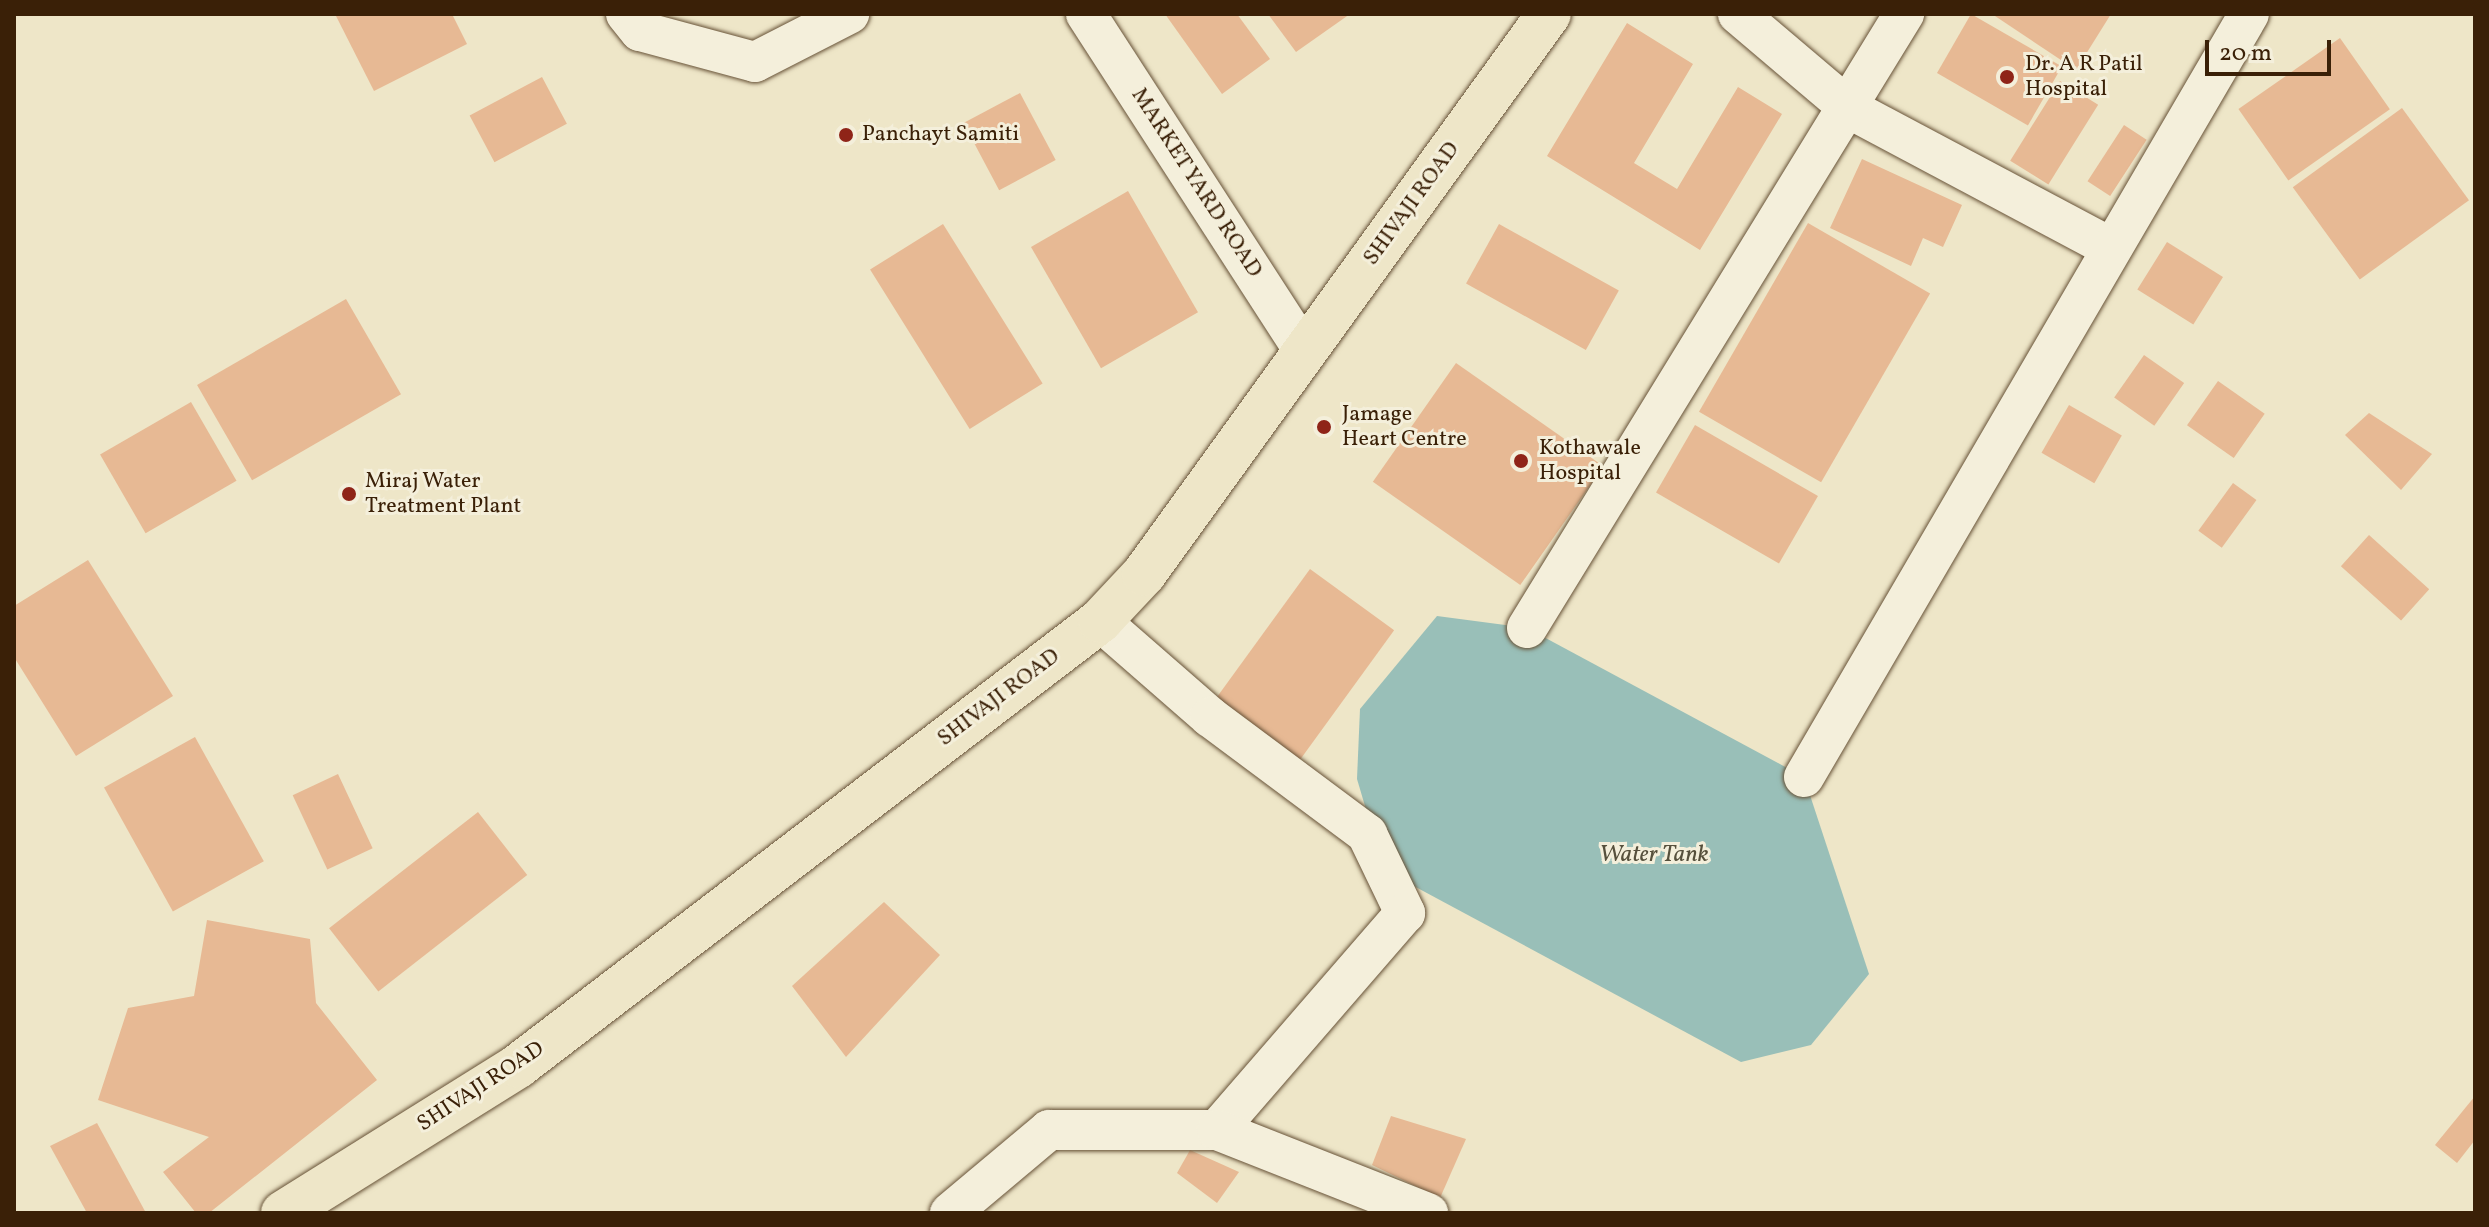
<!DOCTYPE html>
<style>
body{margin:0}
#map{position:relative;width:2489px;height:1227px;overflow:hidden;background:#eee6c8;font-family:Vollkorn,serif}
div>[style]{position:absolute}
.water>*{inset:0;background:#99bfb8}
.building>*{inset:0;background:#e7b994;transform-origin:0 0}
.roads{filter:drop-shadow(0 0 2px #675237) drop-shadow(0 0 2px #675237)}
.minor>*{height:40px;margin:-20px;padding:0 20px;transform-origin:20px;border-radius:20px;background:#f4efdb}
.primary>*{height:44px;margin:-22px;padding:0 22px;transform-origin:22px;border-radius:22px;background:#eee6c8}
.dots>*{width:22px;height:22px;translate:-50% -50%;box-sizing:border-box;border:4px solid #f4efdb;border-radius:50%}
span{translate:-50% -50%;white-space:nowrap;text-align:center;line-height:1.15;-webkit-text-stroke:6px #f4efdb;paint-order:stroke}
.poi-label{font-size:22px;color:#3a2007}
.left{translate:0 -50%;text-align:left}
.street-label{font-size:22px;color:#3a2007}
.water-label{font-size:24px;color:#56503c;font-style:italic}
.frame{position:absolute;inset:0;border:16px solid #3a2007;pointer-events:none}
.scale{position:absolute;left:2205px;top:40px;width:126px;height:36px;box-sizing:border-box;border:4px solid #3a2007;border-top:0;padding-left:10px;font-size:24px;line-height:28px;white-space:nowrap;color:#3a2007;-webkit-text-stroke:6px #f4efdb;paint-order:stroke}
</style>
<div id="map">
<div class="water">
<div style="clip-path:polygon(1437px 616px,1527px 628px,1804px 777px,1869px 974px,1811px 1045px,1741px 1062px,1384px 870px,1357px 779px,1360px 709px)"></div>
</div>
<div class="building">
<div style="clip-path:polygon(335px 14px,452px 14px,467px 44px,374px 91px)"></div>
<div style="clip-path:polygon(1165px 14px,1237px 14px,1270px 59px,1222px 94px)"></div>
<div style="clip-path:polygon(1268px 14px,1350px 14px,1296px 52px)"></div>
<div style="left:1971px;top:14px;width:105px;height:68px;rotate:30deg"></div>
<div style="clip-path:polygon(1992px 14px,2111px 14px,2076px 70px)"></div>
<div style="clip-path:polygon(1627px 23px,1693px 64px,1634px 163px,1677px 189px,1738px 87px,1782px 114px,1700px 250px,1547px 156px)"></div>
<div style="left:2340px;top:38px;width:87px;height:124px;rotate:55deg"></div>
<div style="left:542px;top:77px;width:53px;height:82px;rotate:62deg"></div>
<div style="left:2060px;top:81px;width:45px;height:94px;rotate:32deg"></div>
<div style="left:1020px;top:93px;width:76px;height:64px;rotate:62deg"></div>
<div style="left:2402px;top:108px;width:114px;height:135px;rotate:54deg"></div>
<div style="left:2124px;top:125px;width:27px;height:67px;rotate:33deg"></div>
<div style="clip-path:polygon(1862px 159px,1962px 205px,1943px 247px,1923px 238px,1911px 266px,1830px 228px)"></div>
<div style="left:1128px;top:191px;width:140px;height:112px;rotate:60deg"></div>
<div style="left:1808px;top:223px;width:141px;height:218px;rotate:30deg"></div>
<div style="left:943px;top:224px;width:188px;height:86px;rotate:58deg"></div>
<div style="left:1499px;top:224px;width:137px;height:68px;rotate:29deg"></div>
<div style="left:2167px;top:242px;width:66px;height:56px;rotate:32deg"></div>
<div style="left:346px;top:299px;width:110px;height:172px;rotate:60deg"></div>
<div style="left:2144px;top:355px;width:49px;height:52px;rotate:35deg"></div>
<div style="left:1456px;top:363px;width:180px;height:145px;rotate:35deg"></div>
<div style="left:2218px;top:381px;width:57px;height:54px;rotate:35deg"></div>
<div style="left:191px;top:402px;width:91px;height:105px;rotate:60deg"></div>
<div style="left:2069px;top:405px;width:61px;height:55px;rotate:30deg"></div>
<div style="clip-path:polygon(2369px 413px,2432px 454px,2401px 490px,2345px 435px)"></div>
<div style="left:1695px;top:425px;width:142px;height:78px;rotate:30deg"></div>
<div style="left:2233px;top:483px;width:29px;height:59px;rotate:36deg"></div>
<div style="left:2369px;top:535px;width:81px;height:42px;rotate:42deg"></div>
<div style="clip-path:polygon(88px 560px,173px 696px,76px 756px,14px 657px,14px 606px)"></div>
<div style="left:1310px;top:569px;width:104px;height:161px;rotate:36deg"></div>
<div style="left:195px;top:737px;width:142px;height:104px;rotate:61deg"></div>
<div style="left:338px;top:774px;width:82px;height:50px;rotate:65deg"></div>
<div style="left:478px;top:812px;width:80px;height:189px;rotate:52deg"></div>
<div style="clip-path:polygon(884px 902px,940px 955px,846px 1057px,792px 986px)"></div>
<div style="clip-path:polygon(207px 920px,310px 939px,316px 1003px,377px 1080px,209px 1213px,196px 1213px,163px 1172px,209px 1137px,98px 1100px,128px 1008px,194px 996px)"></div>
<div style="clip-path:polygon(2475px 1096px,2475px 1140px,2457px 1163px,2435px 1145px)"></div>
<div style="clip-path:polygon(1391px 1116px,1466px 1139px,1440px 1198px,1372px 1165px)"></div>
<div style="clip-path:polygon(97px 1123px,146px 1213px,87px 1213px,50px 1146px)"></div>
<div style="clip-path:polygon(1190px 1150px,1239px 1172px,1217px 1203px,1177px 1173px)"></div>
</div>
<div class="roads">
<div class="minor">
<div style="left:626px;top:14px;width:22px;rotate:51deg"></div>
<div style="left:640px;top:31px;width:119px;rotate:15.1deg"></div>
<div style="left:755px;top:62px;width:106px;rotate:-27.1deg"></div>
<div style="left:1086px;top:14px;width:403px;rotate:57.1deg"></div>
<div style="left:1738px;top:14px;width:147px;rotate:40.3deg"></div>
<div style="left:1850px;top:109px;width:292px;rotate:28deg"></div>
<div style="left:1100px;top:621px;width:146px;rotate:41.1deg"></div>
<div style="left:1210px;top:717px;width:196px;rotate:36.7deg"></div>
<div style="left:1367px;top:834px;width:88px;rotate:64.3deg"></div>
<div style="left:1405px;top:913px;width:287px;rotate:130.9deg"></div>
<div style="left:1527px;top:628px;width:721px;rotate:-58.45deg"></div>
<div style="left:1804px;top:777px;width:883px;rotate:-59.75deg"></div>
<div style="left:950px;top:1213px;width:129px;rotate:-40deg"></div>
<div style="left:1049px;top:1130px;width:168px"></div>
<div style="left:1217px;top:1130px;width:227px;rotate:21.5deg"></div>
</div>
<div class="primary">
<div style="left:283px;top:1213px;width:277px;rotate:-32deg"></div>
<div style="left:518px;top:1066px;width:733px;rotate:-37.4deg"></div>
<div style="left:1100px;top:621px;width:64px;rotate:-46.9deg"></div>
<div style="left:1144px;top:574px;width:691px;rotate:-54.13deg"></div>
</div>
</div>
<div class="dots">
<div style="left:2007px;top:77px;background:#8f2418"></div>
<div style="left:846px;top:135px;background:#8f2418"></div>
<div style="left:1324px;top:427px;background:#8f2418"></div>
<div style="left:1521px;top:461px;background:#8f2418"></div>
<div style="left:349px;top:494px;background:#8f2418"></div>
</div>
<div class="poi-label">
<span class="left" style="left:2025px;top:77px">Dr. A R Patil<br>Hospital</span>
<span class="left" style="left:862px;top:135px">Panchayt Samiti</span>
<span class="left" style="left:1342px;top:427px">Jamage<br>Heart Centre</span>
<span class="left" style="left:1539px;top:461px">Kothawale<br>Hospital</span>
<span class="left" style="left:365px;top:494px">Miraj Water<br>Treatment Plant</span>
</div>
<div class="street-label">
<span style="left:1196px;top:183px;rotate:57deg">MARKET YARD ROAD</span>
<span style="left:1412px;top:204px;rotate:-54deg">SHIVAJI ROAD</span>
<span style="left:999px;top:698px;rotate:-37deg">SHIVAJI ROAD</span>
<span style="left:481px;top:1087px;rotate:-33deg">SHIVAJI ROAD</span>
</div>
<div class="water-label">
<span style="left:1654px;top:856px">Water Tank</span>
</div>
<div class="frame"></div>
<div class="scale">20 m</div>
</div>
